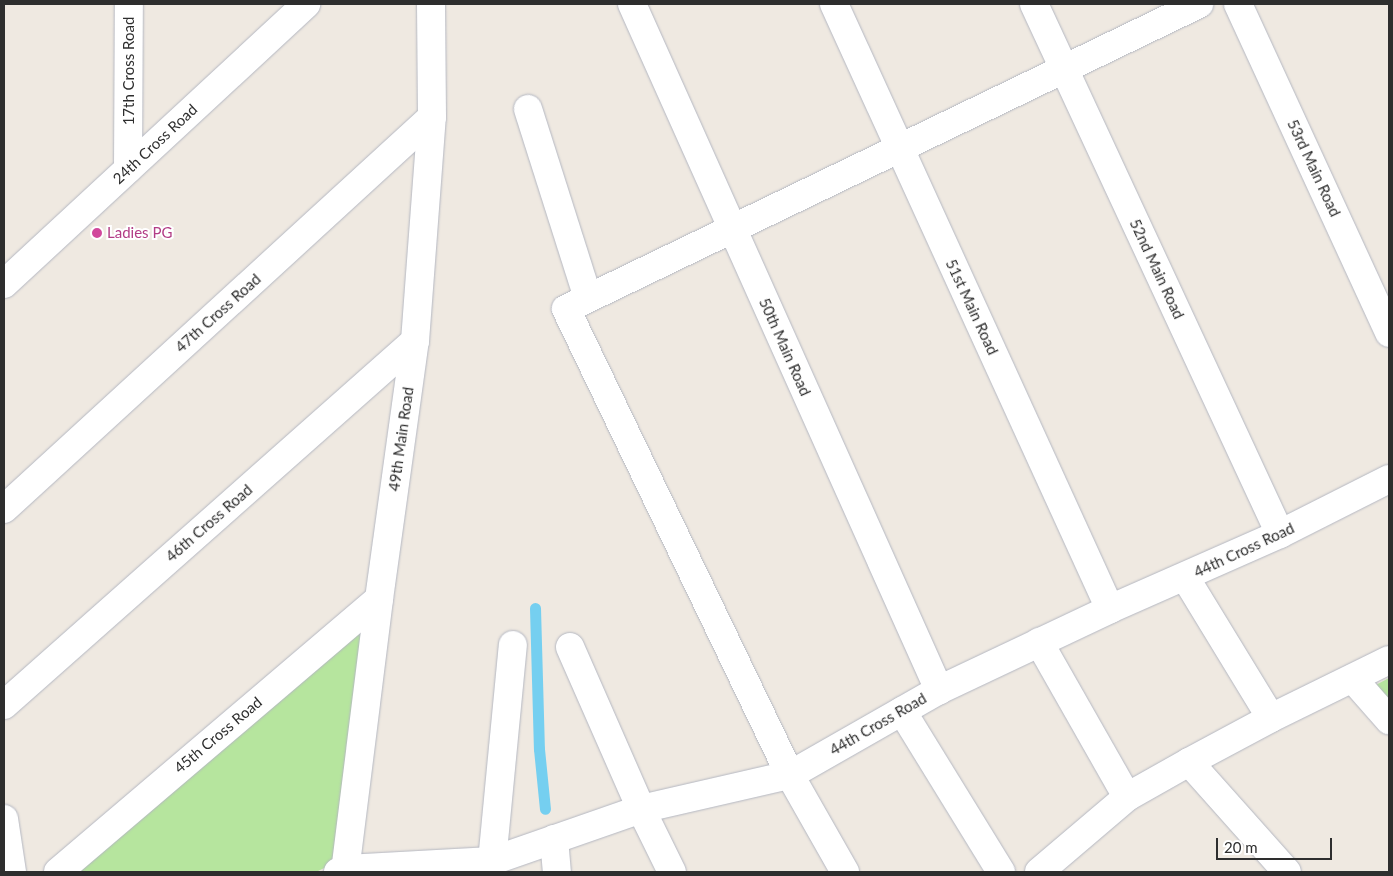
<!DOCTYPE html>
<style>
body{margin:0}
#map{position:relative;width:1393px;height:876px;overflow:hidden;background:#efe9e1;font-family:Lato,sans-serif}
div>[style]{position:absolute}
.green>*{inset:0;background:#b6e59e}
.stream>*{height:11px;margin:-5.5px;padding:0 5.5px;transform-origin:5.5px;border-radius:5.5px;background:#75cff0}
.roads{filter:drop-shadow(0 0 1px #b4b7c1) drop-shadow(0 0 1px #b4b7c1)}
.minor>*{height:28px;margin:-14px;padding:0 14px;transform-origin:14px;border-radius:14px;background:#fff}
.dots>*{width:14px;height:14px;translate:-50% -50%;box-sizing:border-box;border:2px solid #fff;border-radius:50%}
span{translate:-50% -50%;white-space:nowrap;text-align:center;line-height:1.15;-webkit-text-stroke:4px #fff;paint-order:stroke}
.street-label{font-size:15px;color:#2e2e2e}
.hotel-label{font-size:15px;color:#b23c85}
.left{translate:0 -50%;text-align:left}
.frame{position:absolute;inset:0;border:5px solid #2e2e2e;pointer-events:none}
.scale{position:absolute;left:1216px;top:838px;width:116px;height:22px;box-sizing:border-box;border:2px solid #2e2e2e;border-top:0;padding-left:6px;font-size:15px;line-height:18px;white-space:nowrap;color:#2e2e2e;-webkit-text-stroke:4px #fff;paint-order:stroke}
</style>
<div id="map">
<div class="green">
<div style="clip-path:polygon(362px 624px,341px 860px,316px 872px,73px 872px)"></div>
<div style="clip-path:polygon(1389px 678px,1389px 707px,1372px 687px)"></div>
</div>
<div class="stream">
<div style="left:535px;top:608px;width:141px;rotate:88.4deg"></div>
<div style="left:539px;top:749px;width:60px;rotate:84.3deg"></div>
</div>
<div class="roads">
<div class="minor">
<div style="left:632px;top:4px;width:752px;rotate:65.89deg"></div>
<div style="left:834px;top:4px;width:665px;rotate:65.48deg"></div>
<div style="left:1034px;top:4px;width:584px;rotate:65.1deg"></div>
<div style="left:1238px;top:4px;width:362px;rotate:65.3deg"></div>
<div style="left:528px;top:109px;width:198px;rotate:72.4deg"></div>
<div style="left:128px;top:169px;width:165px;rotate:-89.7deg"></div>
<div style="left:4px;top:284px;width:412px;rotate:-42.8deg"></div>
<div style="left:4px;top:509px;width:580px;rotate:-42.49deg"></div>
<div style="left:1185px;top:577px;width:165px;rotate:58.6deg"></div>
<div style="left:1039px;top:642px;width:178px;rotate:60.4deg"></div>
<div style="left:570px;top:647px;width:177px;rotate:66.3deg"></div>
<div style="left:641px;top:809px;width:70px;rotate:63.8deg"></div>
<div style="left:1353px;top:679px;width:55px;rotate:48.7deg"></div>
<div style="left:4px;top:705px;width:549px;rotate:-41.53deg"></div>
<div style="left:902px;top:711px;width:189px;rotate:58.4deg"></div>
<div style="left:1189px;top:762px;width:147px;rotate:48.3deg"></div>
<div style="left:4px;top:819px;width:54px;rotate:81.4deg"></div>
<div style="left:554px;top:839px;width:33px;rotate:85deg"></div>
<div style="left:58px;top:872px;width:421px;rotate:-40.4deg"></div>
<div style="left:338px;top:872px;width:9px;rotate:-21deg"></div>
<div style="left:346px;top:869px;width:146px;rotate:-3.1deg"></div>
<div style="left:492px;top:861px;width:158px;rotate:-19.2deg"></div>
<div style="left:641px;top:809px;width:153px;rotate:-12.9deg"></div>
<div style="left:790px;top:775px;width:172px;rotate:-29.7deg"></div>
<div style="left:939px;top:690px;width:189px;rotate:-25.3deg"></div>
<div style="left:1110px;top:609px;width:186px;rotate:-23.8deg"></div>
<div style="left:1280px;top:534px;width:122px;rotate:-26.8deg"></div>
<div style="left:345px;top:872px;width:275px;rotate:-82.9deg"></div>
<div style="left:379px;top:599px;width:260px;rotate:-82.1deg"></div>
<div style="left:415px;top:341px;width:225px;rotate:-85.7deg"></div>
<div style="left:432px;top:117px;width:113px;rotate:-90.5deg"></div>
<div style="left:491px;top:872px;width:228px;rotate:-84.5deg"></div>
<div style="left:845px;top:872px;width:112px;rotate:-119.6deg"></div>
<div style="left:790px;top:775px;width:517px;rotate:-115.67deg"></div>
<div style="left:566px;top:309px;width:703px;rotate:-25.73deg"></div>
<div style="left:1039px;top:872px;width:116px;rotate:-40.4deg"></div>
<div style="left:1127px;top:797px;width:71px;rotate:-29.4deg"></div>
<div style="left:1189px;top:762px;width:93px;rotate:-28.2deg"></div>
<div style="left:1271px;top:718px;width:131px;rotate:-26.2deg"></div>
</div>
</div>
<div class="dots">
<div style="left:97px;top:233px;background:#d1479c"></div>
</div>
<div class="street-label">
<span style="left:129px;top:71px;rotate:-90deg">17th Cross Road</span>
<span style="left:155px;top:144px;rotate:-43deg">24th Cross Road</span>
<span style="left:1314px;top:168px;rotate:65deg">53rd Main Road</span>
<span style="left:1157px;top:269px;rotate:65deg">52nd Main Road</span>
<span style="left:972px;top:307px;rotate:65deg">51st Main Road</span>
<span style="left:218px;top:313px;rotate:-42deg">47th Cross Road</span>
<span style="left:785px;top:347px;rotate:66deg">50th Main Road</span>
<span style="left:401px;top:439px;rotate:-82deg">49th Main Road</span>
<span style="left:209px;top:523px;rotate:-41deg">46th Cross Road</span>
<span style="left:1244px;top:550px;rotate:-25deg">44th Cross Road</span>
<span style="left:878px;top:724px;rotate:-30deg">44th Cross Road</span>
<span style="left:218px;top:735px;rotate:-40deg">45th Cross Road</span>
</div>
<div class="hotel-label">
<span class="left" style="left:107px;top:233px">Ladies PG</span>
</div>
<div class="frame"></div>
<div class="scale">20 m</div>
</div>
